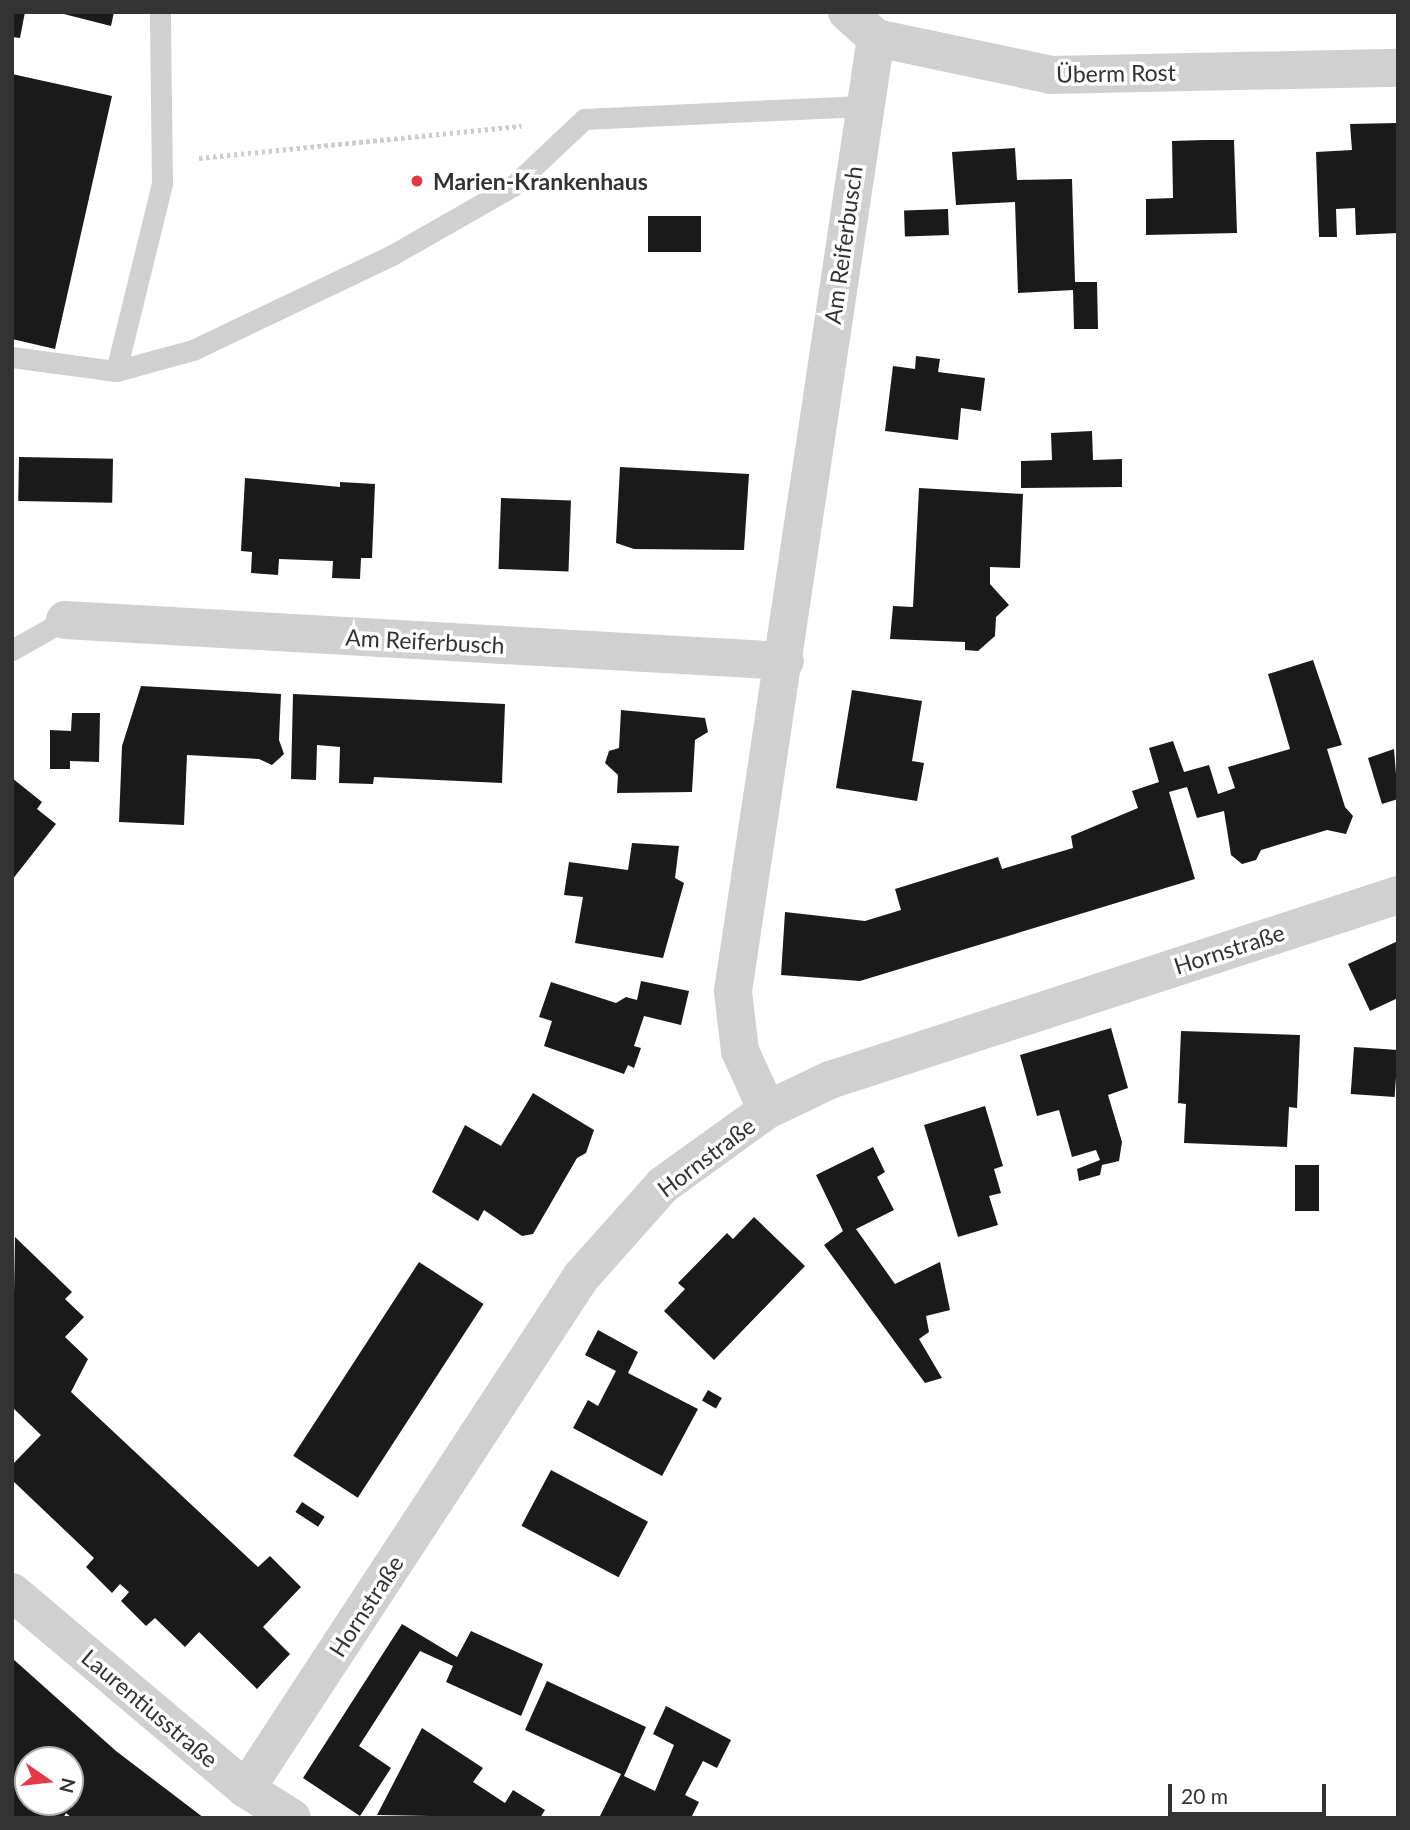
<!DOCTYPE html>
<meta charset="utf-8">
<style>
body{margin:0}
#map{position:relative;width:1410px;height:1830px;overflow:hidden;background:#fff;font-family:Lato,sans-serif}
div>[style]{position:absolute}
.building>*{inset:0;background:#1a1a1a;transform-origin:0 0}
.path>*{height:4.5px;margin-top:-2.25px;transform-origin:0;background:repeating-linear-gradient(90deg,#cdcdcd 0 3.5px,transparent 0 7px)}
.lane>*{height:21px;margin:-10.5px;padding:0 10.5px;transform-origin:10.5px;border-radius:10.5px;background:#d0d0d0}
.street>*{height:38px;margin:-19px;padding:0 19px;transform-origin:19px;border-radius:19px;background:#d0d0d0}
.dots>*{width:19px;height:19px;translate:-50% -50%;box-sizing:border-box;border:4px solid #fff;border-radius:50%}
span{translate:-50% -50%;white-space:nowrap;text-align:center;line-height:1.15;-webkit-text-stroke:7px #fff;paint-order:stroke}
.street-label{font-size:23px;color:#333}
.poi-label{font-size:23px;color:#333;font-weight:700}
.left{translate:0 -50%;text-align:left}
.frame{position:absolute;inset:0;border:14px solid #333;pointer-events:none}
.north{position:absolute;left:14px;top:1746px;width:70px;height:70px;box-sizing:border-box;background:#fff;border:2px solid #adadad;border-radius:50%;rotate:104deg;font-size:19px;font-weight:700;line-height:28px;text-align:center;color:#333}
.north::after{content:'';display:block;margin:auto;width:24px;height:32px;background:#e63946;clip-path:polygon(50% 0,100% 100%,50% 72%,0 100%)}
.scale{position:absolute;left:1168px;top:1784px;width:158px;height:32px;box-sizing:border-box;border:4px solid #333;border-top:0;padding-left:9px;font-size:21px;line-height:24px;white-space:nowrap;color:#333;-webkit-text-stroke:5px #fff;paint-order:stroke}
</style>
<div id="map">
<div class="building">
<div style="clip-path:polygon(12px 12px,25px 12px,20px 38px,12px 37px)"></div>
<div style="clip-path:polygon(56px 12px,114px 12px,111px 26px)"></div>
<div style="clip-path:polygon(12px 74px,112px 96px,55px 349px,12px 339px)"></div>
<div style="clip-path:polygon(1398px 123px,1398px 233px,1356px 235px,1355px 208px,1336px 209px,1337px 237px,1319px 237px,1316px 152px,1352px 150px,1350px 124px)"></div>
<div style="clip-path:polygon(1204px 140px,1234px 140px,1237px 233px,1146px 235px,1146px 199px,1173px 198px,1172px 141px)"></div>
<div style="clip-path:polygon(1015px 148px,1017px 180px,1072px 179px,1075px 282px,1097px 282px,1098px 329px,1074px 329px,1073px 290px,1018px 293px,1015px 202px,956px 205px,952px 152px)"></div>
<div style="left:948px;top:209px;width:26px;height:44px;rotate:88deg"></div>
<div style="left:648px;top:216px;width:53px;height:36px"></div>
<div style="clip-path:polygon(916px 356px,940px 359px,938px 372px,985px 378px,981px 411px,961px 408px,958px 440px,885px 431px,893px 366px,915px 369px)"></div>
<div style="clip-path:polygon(1092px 431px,1093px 460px,1122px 459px,1122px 487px,1021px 488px,1021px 461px,1052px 460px,1051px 433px)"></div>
<div style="left:19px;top:457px;width:94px;height:44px;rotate:1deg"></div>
<div style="clip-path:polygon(620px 467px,749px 474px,744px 550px,634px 549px,616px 543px)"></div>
<div style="clip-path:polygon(245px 478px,340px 487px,340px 482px,375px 484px,372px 558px,361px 558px,360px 579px,332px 578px,333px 561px,279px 559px,278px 575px,251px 573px,252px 552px,241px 551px)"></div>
<div style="clip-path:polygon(919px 488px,1023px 494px,1020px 568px,990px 567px,990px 584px,1009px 605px,996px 617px,995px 636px,978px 651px,965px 650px,965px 642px,890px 639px,893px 606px,913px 607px)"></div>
<div style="left:501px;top:498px;width:70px;height:71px;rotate:2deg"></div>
<div style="clip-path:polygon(1313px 660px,1342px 745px,1327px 749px,1345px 807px,1353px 816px,1346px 834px,1327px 830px,1261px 850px,1256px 860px,1242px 864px,1231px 855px,1224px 811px,1197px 818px,1187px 787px,1169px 792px,1195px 879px,860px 981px,781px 975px,785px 912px,865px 921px,901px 910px,895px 889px,998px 857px,1002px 869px,1073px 848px,1071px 836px,1138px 808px,1132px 791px,1159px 782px,1149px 748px,1173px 741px,1184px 772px,1209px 765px,1218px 794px,1235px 788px,1228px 767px,1290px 749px,1268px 674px)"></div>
<div style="clip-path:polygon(141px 686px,281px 694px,279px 740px,284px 754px,272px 765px,259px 759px,187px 755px,184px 825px,119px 822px,122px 746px)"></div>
<div style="clip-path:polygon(852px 690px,922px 701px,912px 761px,924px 763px,917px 801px,836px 788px)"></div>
<div style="clip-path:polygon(293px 694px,505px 704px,502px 783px,374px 777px,373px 784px,339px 783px,340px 747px,317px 745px,316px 780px,291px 779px)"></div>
<div style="clip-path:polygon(621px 710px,705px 718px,708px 732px,695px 740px,692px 792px,617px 793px,618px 775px,605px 763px,609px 751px,619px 748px)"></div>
<div style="clip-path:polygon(72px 713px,100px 713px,99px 762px,70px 761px,70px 769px,50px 769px,50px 730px,71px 731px)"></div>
<div style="clip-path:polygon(1394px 749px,1398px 799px,1382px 804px,1368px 758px)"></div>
<div style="clip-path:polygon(12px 778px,42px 802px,37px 809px,56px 824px,12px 880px)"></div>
<div style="clip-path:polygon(632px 843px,679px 846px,675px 878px,684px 883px,663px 958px,575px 943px,583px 897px,564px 895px,569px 862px,628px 870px)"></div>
<div style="clip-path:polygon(1398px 941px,1398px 998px,1370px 1011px,1348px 964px)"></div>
<div style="clip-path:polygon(641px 981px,689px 991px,681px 1025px,644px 1016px,634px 1046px,641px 1048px,634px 1068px,628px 1065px,624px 1074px,544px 1046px,552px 1021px,539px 1017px,551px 982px,616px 1003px,626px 997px,637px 1000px)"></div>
<div style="clip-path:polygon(1111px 1028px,1128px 1088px,1108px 1095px,1122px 1142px,1119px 1161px,1102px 1165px,1100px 1175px,1079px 1181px,1077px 1169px,1100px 1160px,1096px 1150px,1072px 1157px,1059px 1110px,1037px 1116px,1020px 1055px)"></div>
<div style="clip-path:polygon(1181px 1031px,1300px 1035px,1297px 1108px,1289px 1107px,1287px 1147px,1184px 1143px,1186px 1104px,1178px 1103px)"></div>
<div style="left:1354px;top:1047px;width:44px;height:47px;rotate:4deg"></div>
<div style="clip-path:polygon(533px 1093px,594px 1130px,586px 1153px,577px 1158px,533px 1234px,522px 1236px,484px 1210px,478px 1221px,432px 1192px,465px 1125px,501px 1146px)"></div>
<div style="clip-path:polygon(985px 1106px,1003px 1166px,994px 1169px,1001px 1193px,989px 1196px,998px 1225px,958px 1237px,924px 1125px)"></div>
<div style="clip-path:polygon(873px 1147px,885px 1172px,877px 1177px,894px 1210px,856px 1229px,895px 1284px,940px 1262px,950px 1310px,926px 1316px,929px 1332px,919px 1339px,942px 1378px,925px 1383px,824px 1245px,843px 1231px,816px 1175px)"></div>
<div style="left:1295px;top:1165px;width:24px;height:46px"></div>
<div style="clip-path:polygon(754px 1217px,805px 1266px,714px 1360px,664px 1311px,685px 1289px,678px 1283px,727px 1233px,733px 1239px)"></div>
<div style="clip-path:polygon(15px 1237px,72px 1292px,65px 1299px,84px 1317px,65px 1337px,88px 1359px,71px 1392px,258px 1567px,270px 1556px,301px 1587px,263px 1627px,290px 1654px,257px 1689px,199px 1632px,185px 1647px,155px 1618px,146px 1626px,121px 1601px,129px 1592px,120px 1584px,112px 1593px,86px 1567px,94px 1558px,12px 1480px,12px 1465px,41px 1435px,12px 1407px)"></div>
<div style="left:419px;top:1262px;width:77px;height:231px;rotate:33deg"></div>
<div style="clip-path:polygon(598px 1330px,638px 1352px,628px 1373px,698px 1409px,662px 1476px,573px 1428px,588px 1400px,598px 1406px,616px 1371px,585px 1355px)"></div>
<div style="left:708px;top:1390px;width:16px;height:12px;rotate:30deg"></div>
<div style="left:551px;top:1470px;width:110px;height:63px;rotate:28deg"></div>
<div style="left:302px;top:1502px;width:27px;height:12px;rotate:33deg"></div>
<div style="clip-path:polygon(402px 1624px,457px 1657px,471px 1631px,543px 1664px,521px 1716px,446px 1682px,453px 1666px,420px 1651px,359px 1746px,391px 1768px,360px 1816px,303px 1778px)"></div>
<div style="clip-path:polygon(evenodd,12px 1658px,116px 1751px,204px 1818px,72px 1818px,66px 1813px,63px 1818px,12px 1818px,12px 1658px,28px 1760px,70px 1760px,70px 1802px,28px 1802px,28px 1760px)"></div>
<div style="clip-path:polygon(547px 1681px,646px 1727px,624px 1776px,655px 1791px,674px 1745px,653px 1734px,666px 1706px,731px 1740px,717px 1768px,703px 1761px,685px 1795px,699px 1802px,691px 1818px,599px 1818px,621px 1774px,525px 1730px)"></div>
<div style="clip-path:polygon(422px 1728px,483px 1768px,473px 1782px,505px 1803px,513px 1790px,545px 1810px,540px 1818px,377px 1815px)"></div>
</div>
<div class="path">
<div style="left:199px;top:158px;width:324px;rotate:-5.7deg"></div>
</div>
<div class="lane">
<div style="left:12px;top:357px;width:105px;rotate:7.7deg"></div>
<div style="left:116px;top:371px;width:193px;rotate:-76.2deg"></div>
<div style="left:162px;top:184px;width:172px;rotate:-90.7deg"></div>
<div style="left:116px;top:371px;width:80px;rotate:-15.3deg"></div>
<div style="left:193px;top:350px;width:221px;rotate:-25.5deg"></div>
<div style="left:392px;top:255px;width:139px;rotate:-29.7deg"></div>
<div style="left:513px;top:186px;width:98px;rotate:-43.3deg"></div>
<div style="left:584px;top:119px;width:278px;rotate:-2.7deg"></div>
<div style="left:12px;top:650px;width:61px;rotate:-29.5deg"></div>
</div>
<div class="street">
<div style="left:847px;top:12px;width:39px;rotate:42deg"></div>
<div style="left:876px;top:38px;width:179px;rotate:11.9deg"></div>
<div style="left:1051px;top:75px;width:347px;rotate:-1.2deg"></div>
<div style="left:65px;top:620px;width:721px;rotate:3.26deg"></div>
<div style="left:767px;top:1110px;width:65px;rotate:-114.6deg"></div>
<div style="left:740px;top:1051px;width:60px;rotate:-96.7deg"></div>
<div style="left:733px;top:991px;width:964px;rotate:-81.47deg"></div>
<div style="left:12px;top:1592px;width:306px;rotate:40.1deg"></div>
<div style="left:246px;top:1789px;width:54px;rotate:32.2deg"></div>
<div style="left:246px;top:1789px;width:612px;rotate:-56.8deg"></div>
<div style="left:581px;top:1277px;width:123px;rotate:-48.3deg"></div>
<div style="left:663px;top:1185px;width:128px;rotate:-35.8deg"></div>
<div style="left:767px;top:1110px;width:70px;rotate:-25.5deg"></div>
<div style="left:830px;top:1080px;width:597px;rotate:-18.04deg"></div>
</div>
<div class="dots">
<div style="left:417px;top:181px;background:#e63946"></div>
</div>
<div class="street-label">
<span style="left:1116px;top:73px;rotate:-1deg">Überm Rost</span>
<span style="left:843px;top:245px;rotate:-82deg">Am Reiferbusch</span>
<span style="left:425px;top:641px;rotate:3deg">Am Reiferbusch</span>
<span style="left:1229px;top:949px;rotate:-18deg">Hornstraße</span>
<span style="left:706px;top:1157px;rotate:-37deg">Hornstraße</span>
<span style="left:366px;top:1606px;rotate:-57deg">Hornstraße</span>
<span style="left:150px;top:1708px;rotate:40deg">Laurentiusstraße</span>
</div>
<div class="poi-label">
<span class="left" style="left:433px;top:181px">Marien-Krankenhaus</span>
</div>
<div class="frame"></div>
<div class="north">N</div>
<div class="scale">20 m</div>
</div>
